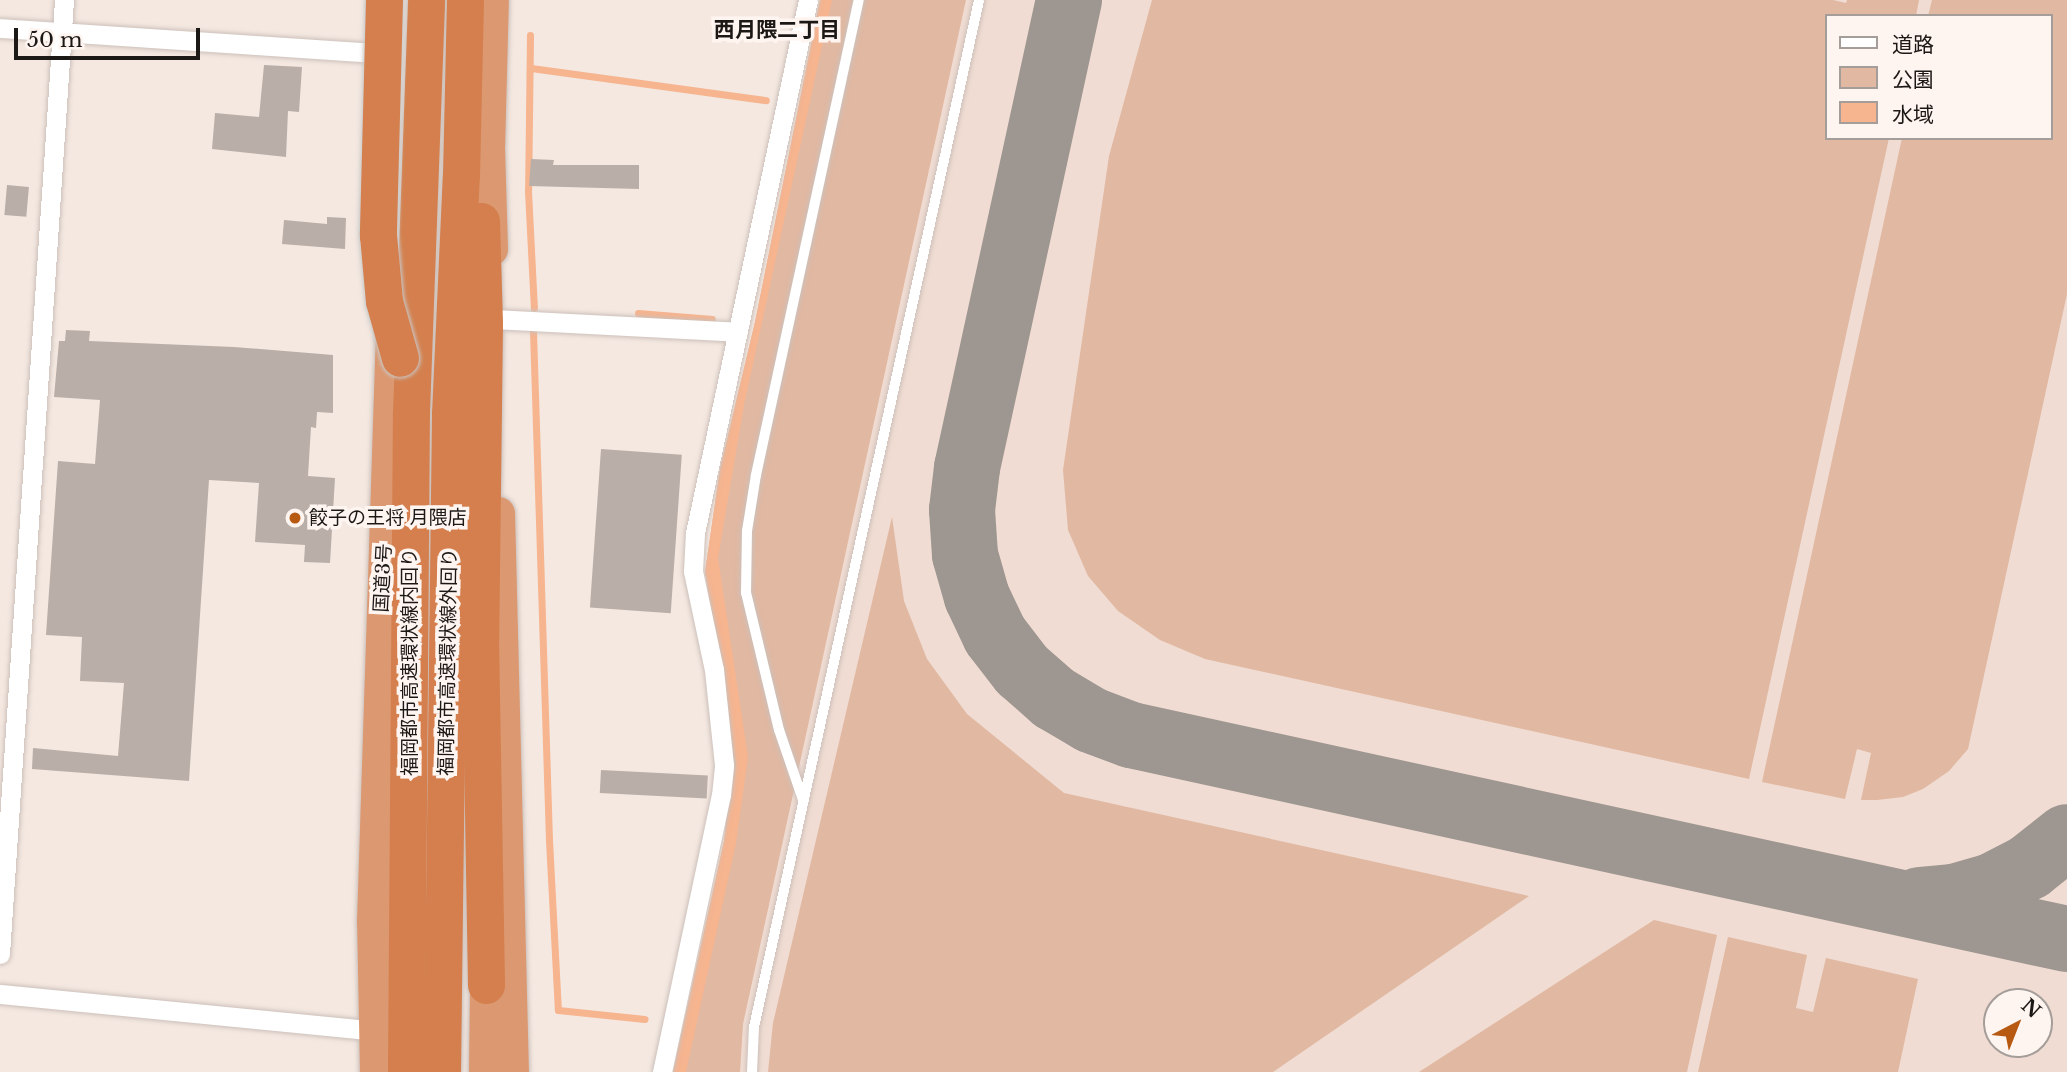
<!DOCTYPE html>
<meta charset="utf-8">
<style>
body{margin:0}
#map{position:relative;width:2067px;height:1072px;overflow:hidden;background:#f4e8e1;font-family:"Libre Baskerville","Noto Sans JP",serif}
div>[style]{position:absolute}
.built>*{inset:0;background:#f0dcd2}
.green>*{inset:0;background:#e1b8a2}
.water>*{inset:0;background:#f6b48f}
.stream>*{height:7px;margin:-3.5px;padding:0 3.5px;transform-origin:3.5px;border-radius:3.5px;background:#f6b48f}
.taxiway>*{height:66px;margin:-33px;padding:0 33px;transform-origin:33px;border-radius:33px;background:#9e9690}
.building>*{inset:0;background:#baaea8;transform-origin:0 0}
.roads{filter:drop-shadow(0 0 2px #ccc0ba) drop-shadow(0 0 2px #ccc0ba)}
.service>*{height:10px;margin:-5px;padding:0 5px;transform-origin:5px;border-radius:5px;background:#fff}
.minor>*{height:19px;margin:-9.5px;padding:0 9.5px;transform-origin:9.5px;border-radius:9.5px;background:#fff}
.trunk>*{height:33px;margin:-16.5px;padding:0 16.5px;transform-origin:16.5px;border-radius:16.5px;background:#dc9870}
.motorway>*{height:37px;margin:-18.5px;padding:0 18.5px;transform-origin:18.5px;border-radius:18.5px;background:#d47f4d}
.bridges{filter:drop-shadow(0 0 2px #c9c8c7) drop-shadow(0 0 2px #c9c8c7)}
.motorway-bridge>*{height:37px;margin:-18.5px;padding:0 18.5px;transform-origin:18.5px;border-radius:18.5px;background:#d47f4d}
.dots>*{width:19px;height:19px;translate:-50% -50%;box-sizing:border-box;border:4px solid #fff5f0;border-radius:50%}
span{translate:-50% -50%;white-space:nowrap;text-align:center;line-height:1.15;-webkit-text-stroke:7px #fff5f0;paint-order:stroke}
.poi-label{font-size:19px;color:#1c1816}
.left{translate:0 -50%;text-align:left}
.street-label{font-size:19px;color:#1c1816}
.neighbourhood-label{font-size:21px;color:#1c1816;font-weight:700}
.legend{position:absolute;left:1825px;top:14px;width:228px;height:126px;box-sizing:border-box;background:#fff5f0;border:2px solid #a49d99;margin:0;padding:9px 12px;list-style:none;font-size:21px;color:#1c1816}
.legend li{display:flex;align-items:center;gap:14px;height:35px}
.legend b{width:35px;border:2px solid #a49d99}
.north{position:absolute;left:1983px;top:988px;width:70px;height:70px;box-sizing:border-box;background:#fff5f0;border:2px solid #a49d99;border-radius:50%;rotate:42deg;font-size:19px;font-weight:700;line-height:28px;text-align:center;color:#1c1816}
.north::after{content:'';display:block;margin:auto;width:24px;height:32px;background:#b85912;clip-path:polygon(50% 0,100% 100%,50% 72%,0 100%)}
.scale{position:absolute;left:14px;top:28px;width:186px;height:32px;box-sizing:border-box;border:4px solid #1c1816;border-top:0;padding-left:9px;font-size:21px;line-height:24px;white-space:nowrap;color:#1c1816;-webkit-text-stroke:5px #fff5f0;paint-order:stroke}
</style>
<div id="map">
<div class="built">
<div style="clip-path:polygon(evenodd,966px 0,2067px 0,2067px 1072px,726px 1072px,966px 0,1827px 16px,2051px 16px,2051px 138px,1827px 138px,1827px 16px,966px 0,1997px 1002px,2039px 1002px,2039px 1044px,1997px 1044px,1997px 1002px)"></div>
</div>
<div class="green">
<div style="clip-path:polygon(820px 0,966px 0,743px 1024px,740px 1072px,673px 1072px,724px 841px,732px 763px,727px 699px,705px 572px,720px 469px,755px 322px)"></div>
<div style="clip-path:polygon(1152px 0,1833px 0,1846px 3px,1847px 0,1919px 0,1916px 16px,1827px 16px,1827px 138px,1889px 138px,1749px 779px,1205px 659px,1160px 640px,1118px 611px,1088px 576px,1068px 530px,1063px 470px,1109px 156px)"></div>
<div style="clip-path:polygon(1932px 0,2067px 0,2067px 294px,1968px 749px,1949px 771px,1923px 789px,1903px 797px,1877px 800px,1861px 800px,1871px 753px,1857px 749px,1845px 799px,1762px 782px,1902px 138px,2051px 138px,2051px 16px,1928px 16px)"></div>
<div style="clip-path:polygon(892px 517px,904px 601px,927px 659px,967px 714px,1064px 793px,1529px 896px,1273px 1072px,768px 1072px,773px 1023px)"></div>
<div style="clip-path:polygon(1654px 920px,1717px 935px,1687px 1072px,1419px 1072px)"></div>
<div style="clip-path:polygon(1728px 937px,1807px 955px,1796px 1008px,1813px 1012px,1826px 958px,1918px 979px,1898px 1072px,1698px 1072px)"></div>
</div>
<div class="water">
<div style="clip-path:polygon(820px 0,832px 0,744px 405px,718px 558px,748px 757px,736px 843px,686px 1072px,673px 1072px,724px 841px,736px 763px,705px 572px,720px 469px,755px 322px)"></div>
</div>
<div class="stream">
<div style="left:530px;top:35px;width:156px;rotate:90.7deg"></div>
<div style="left:528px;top:191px;width:117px;rotate:87.1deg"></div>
<div style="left:531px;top:68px;width:237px;rotate:7.8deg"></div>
<div style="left:638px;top:313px;width:74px;rotate:4.6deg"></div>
<div style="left:533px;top:331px;width:509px;rotate:88.2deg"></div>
<div style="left:549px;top:840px;width:170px;rotate:87deg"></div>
<div style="left:558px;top:1010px;width:87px;rotate:5.9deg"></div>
</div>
<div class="taxiway">
<div style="left:1069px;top:0;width:479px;rotate:102.3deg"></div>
<div style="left:967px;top:468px;width:42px;rotate:96.8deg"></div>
<div style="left:962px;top:510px;width:45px;rotate:86.2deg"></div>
<div style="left:965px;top:555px;width:44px;rotate:74.1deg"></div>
<div style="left:977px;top:597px;width:42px;rotate:64.7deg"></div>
<div style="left:995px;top:635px;width:44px;rotate:52.4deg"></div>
<div style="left:1022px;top:670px;width:43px;rotate:41.2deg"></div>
<div style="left:1054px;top:698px;width:43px;rotate:30.7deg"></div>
<div style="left:1091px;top:720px;width:43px;rotate:20.6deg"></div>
<div style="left:1131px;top:735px;width:958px;rotate:12.3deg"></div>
<div style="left:1919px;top:900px;width:35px;rotate:-5deg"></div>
<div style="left:1954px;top:897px;width:40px;rotate:-16deg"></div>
<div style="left:1992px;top:886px;width:42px;rotate:-27.2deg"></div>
<div style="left:2029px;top:867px;width:48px;rotate:-38.3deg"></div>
</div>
<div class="building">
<div style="clip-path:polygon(264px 65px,302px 67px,299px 112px,288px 111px,286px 157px,212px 149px,215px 113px,259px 117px)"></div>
<div style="clip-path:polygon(531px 159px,554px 160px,553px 165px,639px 165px,639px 189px,529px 186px)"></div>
<div style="left:7px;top:185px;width:22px;height:30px;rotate:5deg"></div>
<div style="clip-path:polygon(327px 217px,346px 218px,345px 249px,282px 244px,284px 220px,327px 224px)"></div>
<div style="clip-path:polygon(66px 330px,90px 331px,89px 341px,234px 347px,333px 355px,333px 413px,317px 412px,316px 428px,311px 427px,308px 476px,335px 478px,330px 563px,304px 562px,305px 545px,255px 542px,259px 483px,209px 480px,189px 781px,32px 769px,33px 748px,118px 756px,124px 683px,80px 681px,82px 637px,46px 635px,58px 461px,95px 464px,100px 400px,54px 397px,59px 341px,65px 341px)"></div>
<div style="left:601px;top:449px;width:81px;height:159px;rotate:4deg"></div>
<div style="left:601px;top:770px;width:107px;height:23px;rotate:3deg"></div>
</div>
<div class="roads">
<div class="service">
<div style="left:803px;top:800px;width:74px;rotate:-108.9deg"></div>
<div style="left:779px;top:730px;width:141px;rotate:-103.5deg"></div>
<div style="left:746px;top:593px;width:62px;rotate:-89.1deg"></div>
<div style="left:747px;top:531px;width:57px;rotate:-80.9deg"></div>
<div style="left:756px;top:475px;width:486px;rotate:-77.8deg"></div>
<div style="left:752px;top:1072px;width:45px;rotate:-87.5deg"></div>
<div style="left:754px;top:1027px;width:1051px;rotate:-77.64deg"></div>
</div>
<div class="minor">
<div style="left:0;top:28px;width:382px;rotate:3.8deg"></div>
<div style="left:493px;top:319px;width:245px;rotate:3deg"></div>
<div style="left:0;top:954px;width:956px;rotate:-86.16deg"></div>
<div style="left:0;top:994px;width:378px;rotate:5.6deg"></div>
<div style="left:662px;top:1072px;width:283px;rotate:-78deg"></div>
<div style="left:721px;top:795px;width:30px;rotate:-84deg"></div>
<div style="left:724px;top:765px;width:96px;rotate:-96deg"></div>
<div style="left:714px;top:670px;width:101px;rotate:-102deg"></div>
<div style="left:693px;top:571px;width:38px;rotate:-87deg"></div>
<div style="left:695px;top:533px;width:545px;rotate:-78.03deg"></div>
</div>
<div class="trunk">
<div style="left:491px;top:249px;width:101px;rotate:-91.7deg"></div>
<div style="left:488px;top:148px;width:148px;rotate:-88.5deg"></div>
<div style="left:498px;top:513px;width:559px;rotate:88.57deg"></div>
<div style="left:376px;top:1072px;width:150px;rotate:-91.1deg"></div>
<div style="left:373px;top:922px;width:593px;rotate:-88.16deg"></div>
<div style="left:485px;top:1072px;width:87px;rotate:-89.3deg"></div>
</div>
<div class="motorway">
<div style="left:481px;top:221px;width:103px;rotate:88.3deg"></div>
<div style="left:484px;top:324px;width:315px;rotate:90.7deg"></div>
<div style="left:480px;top:639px;width:346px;rotate:89deg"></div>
<div style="left:406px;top:1072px;width:660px;rotate:-89.57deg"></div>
<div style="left:411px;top:412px;width:412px;rotate:-87.9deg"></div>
<div style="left:442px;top:1072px;width:658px;rotate:-89.3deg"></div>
<div style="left:450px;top:414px;width:238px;rotate:-87.4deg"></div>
<div style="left:461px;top:176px;width:176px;rotate:-88.7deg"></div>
</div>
</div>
<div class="bridges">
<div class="motorway-bridge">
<div style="left:384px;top:0;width:235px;rotate:91.5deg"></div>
<div style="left:378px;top:235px;width:66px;rotate:84.8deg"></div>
<div style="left:384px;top:301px;width:59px;rotate:74.3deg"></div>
</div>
</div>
<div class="dots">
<div style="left:295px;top:518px;background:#b85912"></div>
</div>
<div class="poi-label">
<span class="left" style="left:309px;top:518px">餃子の王将 月隈店</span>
</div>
<div class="street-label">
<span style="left:383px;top:578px;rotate:-87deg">国道3号</span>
<span style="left:410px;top:662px;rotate:-90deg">福岡都市高速環状線内回り</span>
<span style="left:448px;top:662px;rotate:-89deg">福岡都市高速環状線外回り</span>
</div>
<div class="neighbourhood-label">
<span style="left:777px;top:30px">西月隈二丁目</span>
</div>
<ul class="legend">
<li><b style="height:9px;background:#fff"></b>道路</li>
<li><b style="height:19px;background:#e1b8a2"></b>公園</li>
<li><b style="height:19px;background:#f6b48f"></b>水域</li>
</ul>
<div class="north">N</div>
<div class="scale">50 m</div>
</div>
